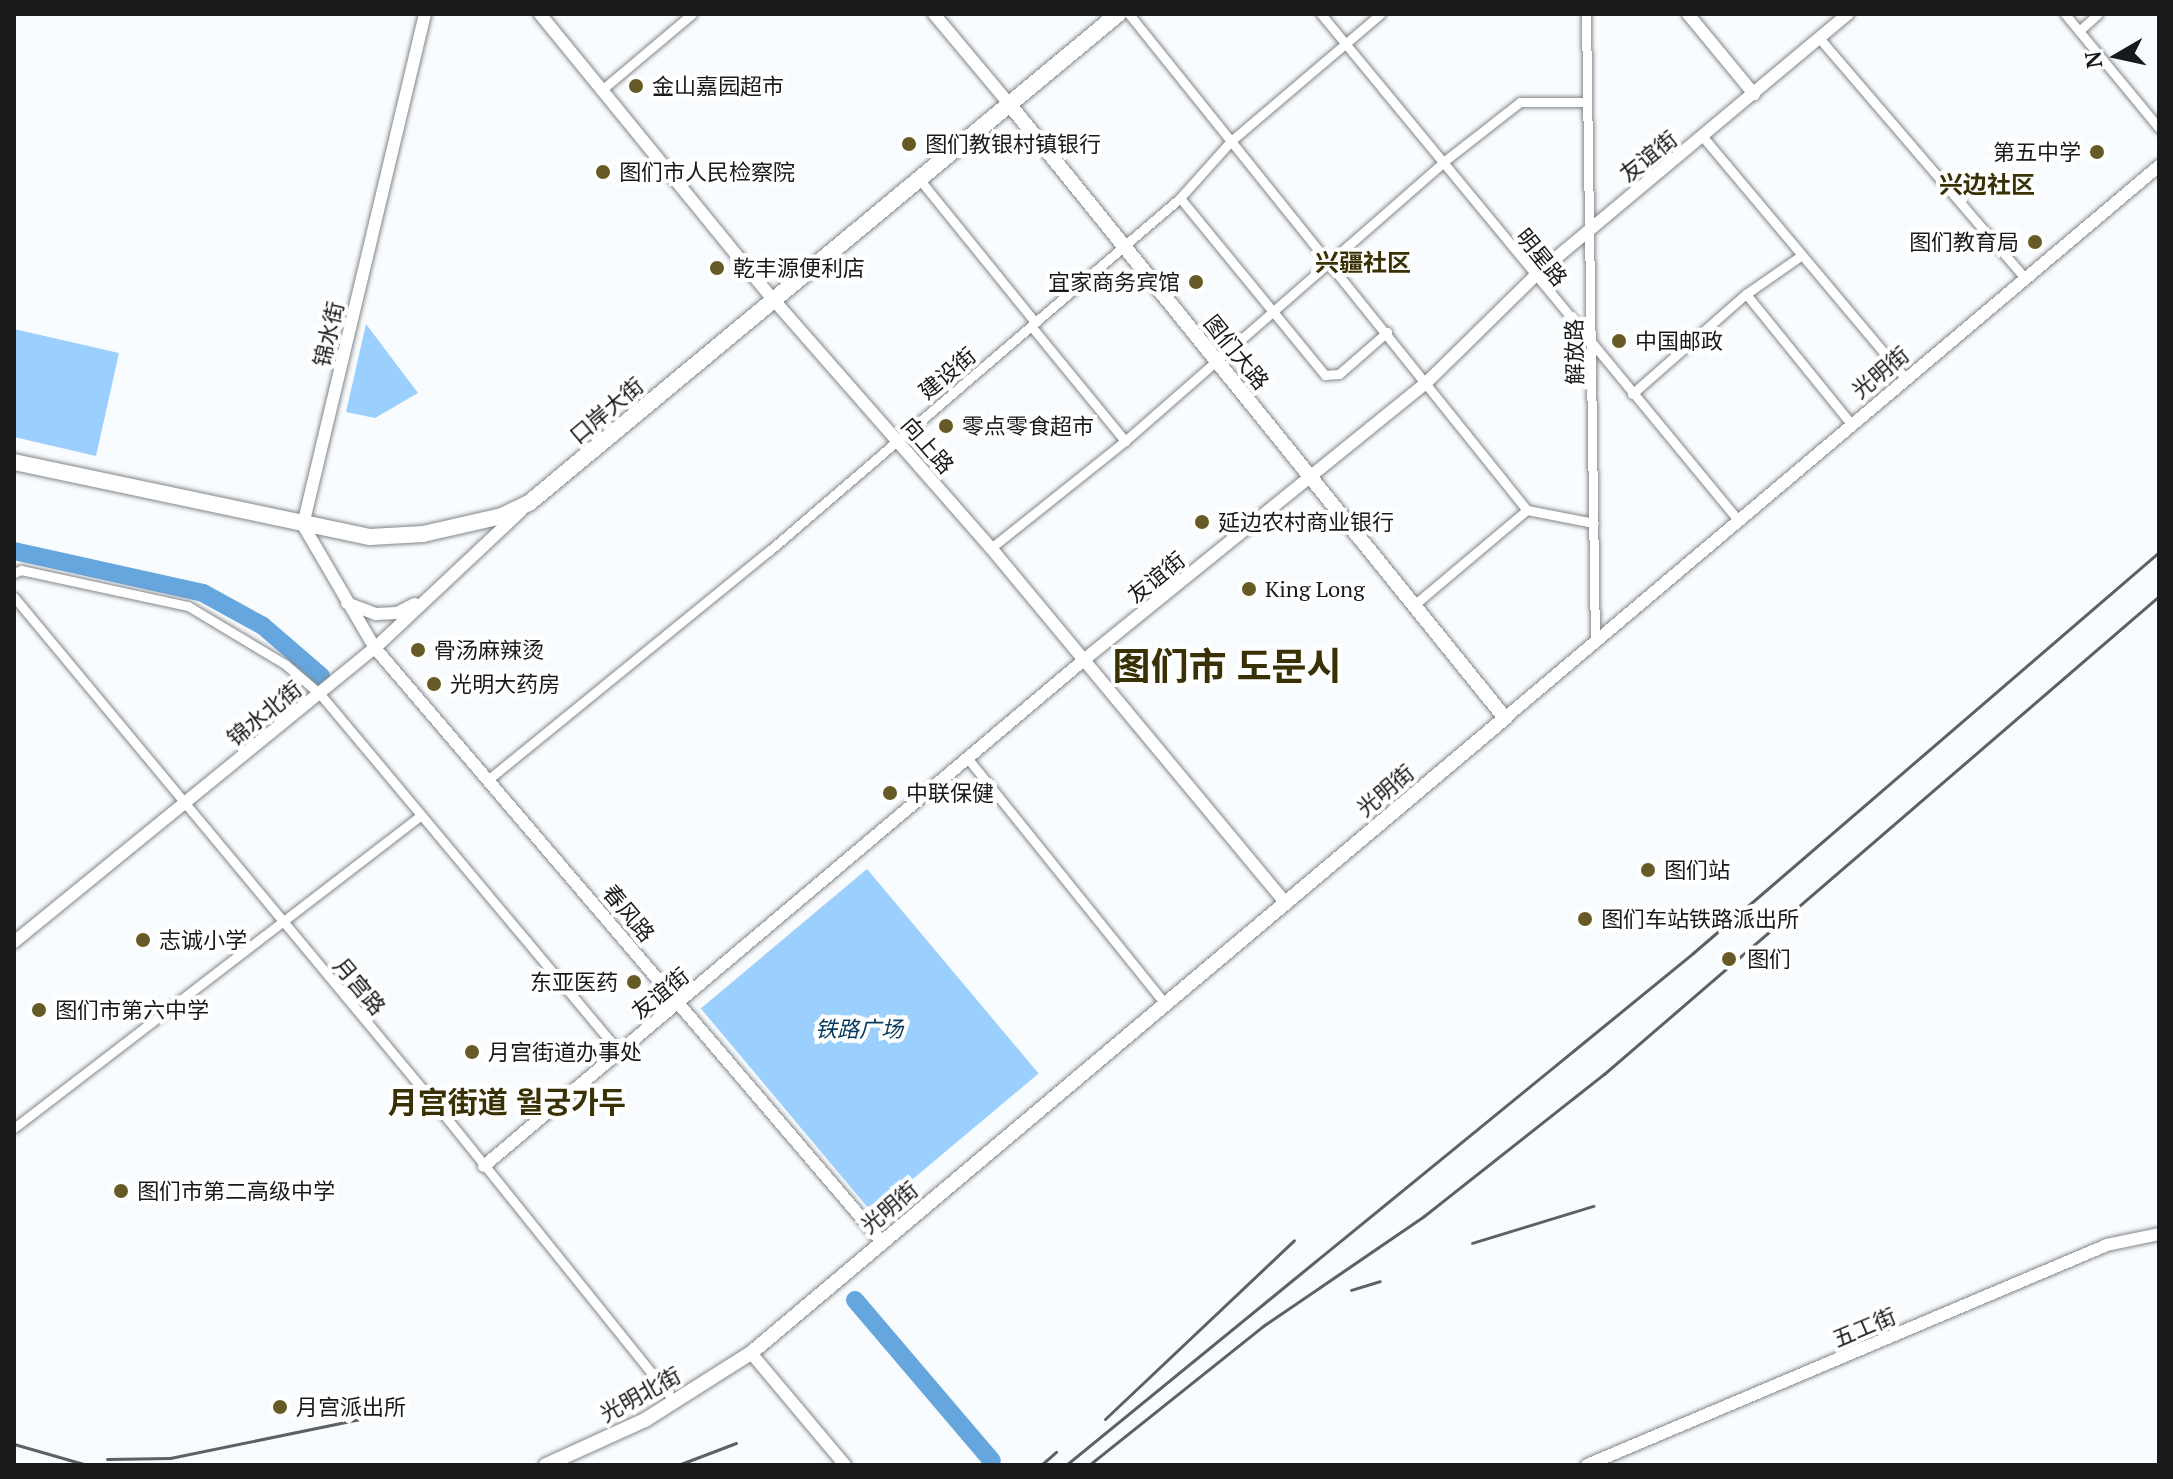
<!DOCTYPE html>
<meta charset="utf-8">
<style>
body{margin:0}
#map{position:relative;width:2173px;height:1479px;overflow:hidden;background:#f9fcfe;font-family:"PT Serif","Noto Sans SC","Noto Sans KR",serif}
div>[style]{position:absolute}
.green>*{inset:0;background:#9bcffe;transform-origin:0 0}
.river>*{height:18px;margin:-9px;padding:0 9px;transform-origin:9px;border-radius:9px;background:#66a6de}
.roads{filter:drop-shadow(0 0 2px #82868a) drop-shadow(0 0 2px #82868a)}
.street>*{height:9px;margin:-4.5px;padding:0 4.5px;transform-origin:4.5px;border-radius:4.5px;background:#fff}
.secondary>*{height:12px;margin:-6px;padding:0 6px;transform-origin:6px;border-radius:6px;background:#fff}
.primary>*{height:14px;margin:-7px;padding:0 7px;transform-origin:7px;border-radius:7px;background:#fff}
.highway>*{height:16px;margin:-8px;padding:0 8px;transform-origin:8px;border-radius:8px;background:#fff}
.rail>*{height:3px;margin:-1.5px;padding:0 1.5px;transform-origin:1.5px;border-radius:1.5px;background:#5e6062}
.dots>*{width:22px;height:22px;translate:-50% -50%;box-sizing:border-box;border:4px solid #fff;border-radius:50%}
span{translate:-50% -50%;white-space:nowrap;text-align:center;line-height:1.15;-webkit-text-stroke:8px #fff;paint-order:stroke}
.poi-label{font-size:22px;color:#17191a}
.left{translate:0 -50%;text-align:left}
.right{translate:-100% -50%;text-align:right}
.street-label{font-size:22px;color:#17191a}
.park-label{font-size:22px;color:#05385d;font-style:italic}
.neighbourhood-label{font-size:24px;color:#393004;font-weight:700}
.district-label{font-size:30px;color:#393004;font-weight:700}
.town-label{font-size:38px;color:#393004;font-weight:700}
.frame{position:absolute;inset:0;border:16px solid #17191a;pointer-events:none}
.north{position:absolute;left:2077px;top:16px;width:80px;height:80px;-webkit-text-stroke:6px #fff;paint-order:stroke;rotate:261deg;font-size:22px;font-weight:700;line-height:32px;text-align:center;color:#17191a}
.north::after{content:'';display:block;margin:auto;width:28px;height:36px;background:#17191a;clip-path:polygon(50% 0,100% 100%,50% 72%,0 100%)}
</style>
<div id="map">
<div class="green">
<div style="clip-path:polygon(366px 324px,418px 393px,375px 418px,346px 412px)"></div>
<div style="clip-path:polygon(14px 329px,119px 353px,96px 456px,14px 437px)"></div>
<div style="left:867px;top:869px;width:267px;height:217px;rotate:50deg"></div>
</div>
<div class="river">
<div style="left:14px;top:551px;width:194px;rotate:12.5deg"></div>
<div style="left:203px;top:593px;width:68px;rotate:28.8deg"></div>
<div style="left:263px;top:626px;width:77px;rotate:40.8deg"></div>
<div style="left:855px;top:1300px;width:211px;rotate:49.6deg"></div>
</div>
<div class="roads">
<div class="street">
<div style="left:1129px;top:14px;width:636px;rotate:51.26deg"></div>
<div style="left:1321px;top:14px;width:657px;rotate:50.5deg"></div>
<div style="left:1586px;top:14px;width:628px;rotate:89.18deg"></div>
<div style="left:2065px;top:14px;width:148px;rotate:50.5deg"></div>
<div style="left:2079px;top:31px;width:25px;rotate:-42deg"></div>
<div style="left:1820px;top:39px;width:316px;rotate:49.4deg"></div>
<div style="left:604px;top:88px;width:115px;rotate:-40.1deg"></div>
<div style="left:1703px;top:137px;width:316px;rotate:50deg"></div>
<div style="left:920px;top:180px;width:183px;rotate:51deg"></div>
<div style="left:1180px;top:198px;width:229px;rotate:50.7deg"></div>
<div style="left:1325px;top:375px;width:14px;rotate:-4deg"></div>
<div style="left:1339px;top:374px;width:64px;rotate:-41.2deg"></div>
<div style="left:1746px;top:294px;width:169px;rotate:51deg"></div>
<div style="left:1031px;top:326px;width:149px;rotate:50.7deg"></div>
<div style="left:1632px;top:394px;width:152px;rotate:-41.3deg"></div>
<div style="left:1746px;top:294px;width:68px;rotate:-34.9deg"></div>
<div style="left:991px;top:548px;width:171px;rotate:-38.6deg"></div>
<div style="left:1125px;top:441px;width:422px;rotate:-41.2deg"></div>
<div style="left:1442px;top:163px;width:99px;rotate:-38deg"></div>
<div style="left:1520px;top:102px;width:67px"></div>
<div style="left:14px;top:573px;width:8px;rotate:-23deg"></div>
<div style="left:21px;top:570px;width:171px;rotate:12.2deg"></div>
<div style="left:188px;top:606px;width:114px;rotate:31deg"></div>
<div style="left:286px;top:665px;width:45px;rotate:40.5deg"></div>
<div style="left:320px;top:694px;width:466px;rotate:50.1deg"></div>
<div style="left:14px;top:597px;width:681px;rotate:50.3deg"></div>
<div style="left:449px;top:1121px;width:361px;rotate:51.2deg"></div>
<div style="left:1414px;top:605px;width:148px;rotate:-40.1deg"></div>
<div style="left:1527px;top:510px;width:68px;rotate:11deg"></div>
<div style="left:969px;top:760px;width:313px;rotate:51.2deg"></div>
<div style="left:489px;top:779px;width:361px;rotate:-39.2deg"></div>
<div style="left:769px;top:551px;width:542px;rotate:-40.66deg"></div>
<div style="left:1180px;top:198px;width:76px;rotate:-48.2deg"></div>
<div style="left:1231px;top:141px;width:196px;rotate:-40.4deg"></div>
<div style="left:14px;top:1128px;width:512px;rotate:-37.54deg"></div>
</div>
<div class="secondary">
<div style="left:425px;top:14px;width:525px;rotate:103.43deg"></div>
<div style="left:303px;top:525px;width:143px;rotate:59.7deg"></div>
<div style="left:375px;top:648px;width:781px;rotate:49.52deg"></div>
<div style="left:540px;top:14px;width:367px;rotate:50.8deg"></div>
<div style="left:772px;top:298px;width:332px;rotate:48.8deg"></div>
<div style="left:991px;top:548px;width:462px;rotate:50.3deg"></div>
<div style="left:934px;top:14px;width:119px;rotate:50.1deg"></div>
<div style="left:1688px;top:14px;width:104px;rotate:50.5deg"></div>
<div style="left:347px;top:603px;width:31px;rotate:21deg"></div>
<div style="left:376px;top:614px;width:21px;rotate:-3deg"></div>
<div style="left:397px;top:613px;width:20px;rotate:-27deg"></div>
<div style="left:1505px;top:718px;width:856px;rotate:-40.17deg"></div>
<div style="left:14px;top:942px;width:466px;rotate:-39.2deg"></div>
<div style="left:375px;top:648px;width:200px;rotate:-43.2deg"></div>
<div style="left:484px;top:1166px;width:786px;rotate:-40.15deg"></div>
<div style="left:1085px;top:659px;width:440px;rotate:-39deg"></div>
<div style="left:1427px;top:382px;width:156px;rotate:-44.5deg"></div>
<div style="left:1538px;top:273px;width:404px;rotate:-39.9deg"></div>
<div style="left:751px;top:1353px;width:146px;rotate:50deg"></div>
<div style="left:1587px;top:1465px;width:565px;rotate:-22.93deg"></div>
<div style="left:2107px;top:1245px;width:53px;rotate:-11.9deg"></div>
</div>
<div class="primary">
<div style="left:546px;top:1465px;width:109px;rotate:-24.4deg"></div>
<div style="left:645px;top:1420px;width:125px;rotate:-32.3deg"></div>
<div style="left:751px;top:1353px;width:986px;rotate:-40.1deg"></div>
<div style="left:1505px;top:718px;width:788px;rotate:-128.92deg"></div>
</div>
<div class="highway">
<div style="left:14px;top:462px;width:364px;rotate:11.9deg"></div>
<div style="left:370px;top:537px;width:53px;rotate:-3.2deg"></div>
<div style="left:423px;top:534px;width:81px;rotate:-12.8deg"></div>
<div style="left:502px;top:516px;width:30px;rotate:-26deg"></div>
<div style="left:529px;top:503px;width:766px;rotate:-39.7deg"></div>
</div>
</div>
<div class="rail">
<div style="left:1472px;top:1243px;width:127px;rotate:-17deg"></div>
<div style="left:1351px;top:1290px;width:30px;rotate:-17deg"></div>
<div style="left:1105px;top:1419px;width:260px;rotate:-43.4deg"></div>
<div style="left:14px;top:1444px;width:76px;rotate:16deg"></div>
<div style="left:107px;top:1459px;width:63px;rotate:-0.9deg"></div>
<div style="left:170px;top:1458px;width:194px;rotate:-11.6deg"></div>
<div style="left:678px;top:1465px;width:62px;rotate:-20.8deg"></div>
<div style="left:1041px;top:1465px;width:20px;rotate:-41deg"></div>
<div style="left:1066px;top:1465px;width:809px;rotate:-39.23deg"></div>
<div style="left:1693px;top:953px;width:615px;rotate:-40.71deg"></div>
<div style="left:1089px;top:1465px;width:223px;rotate:-38.6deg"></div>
<div style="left:1263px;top:1326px;width:195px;rotate:-34.3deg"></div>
<div style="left:1424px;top:1216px;width:229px;rotate:-38.3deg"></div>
<div style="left:1604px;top:1074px;width:732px;rotate:-40.74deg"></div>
</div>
<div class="dots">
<div style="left:636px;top:86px;background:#665a26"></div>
<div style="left:909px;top:144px;background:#665a26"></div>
<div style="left:2097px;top:152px;background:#665a26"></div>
<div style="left:603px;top:172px;background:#665a26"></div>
<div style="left:2035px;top:242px;background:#665a26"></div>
<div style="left:717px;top:268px;background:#665a26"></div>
<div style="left:1196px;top:282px;background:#665a26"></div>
<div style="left:1619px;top:341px;background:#665a26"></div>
<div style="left:946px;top:426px;background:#665a26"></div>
<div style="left:1202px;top:522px;background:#665a26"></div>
<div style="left:1249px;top:589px;background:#665a26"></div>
<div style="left:418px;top:650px;background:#665a26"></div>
<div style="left:434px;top:684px;background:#665a26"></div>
<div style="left:890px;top:793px;background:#665a26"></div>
<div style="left:1648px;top:870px;background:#665a26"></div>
<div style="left:1585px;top:919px;background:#665a26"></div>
<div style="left:143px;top:940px;background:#665a26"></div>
<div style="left:1729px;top:959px;background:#665a26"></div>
<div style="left:634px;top:982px;background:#665a26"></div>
<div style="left:39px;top:1010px;background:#665a26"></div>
<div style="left:472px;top:1052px;background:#665a26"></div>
<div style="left:121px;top:1191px;background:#665a26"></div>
<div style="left:280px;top:1407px;background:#665a26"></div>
</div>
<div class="poi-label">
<span class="left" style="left:652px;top:86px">金山嘉园超市</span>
<span class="left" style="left:925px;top:144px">图们教银村镇银行</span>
<span class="right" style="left:2081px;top:152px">第五中学</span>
<span class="left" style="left:619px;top:172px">图们市人民检察院</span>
<span class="right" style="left:2019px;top:242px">图们教育局</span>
<span class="left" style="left:733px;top:268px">乾丰源便利店</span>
<span class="right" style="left:1180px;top:282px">宜家商务宾馆</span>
<span class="left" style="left:1635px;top:341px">中国邮政</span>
<span class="left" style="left:962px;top:426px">零点零食超市</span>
<span class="left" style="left:1218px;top:522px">延边农村商业银行</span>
<span class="left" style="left:1265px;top:589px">King Long</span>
<span class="left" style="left:434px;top:650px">骨汤麻辣烫</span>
<span class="left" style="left:450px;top:684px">光明大药房</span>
<span class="left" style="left:906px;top:793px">中联保健</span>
<span class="left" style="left:1664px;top:870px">图们站</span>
<span class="left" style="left:1601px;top:919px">图们车站铁路派出所</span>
<span class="left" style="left:159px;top:940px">志诚小学</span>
<span class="left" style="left:1747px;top:959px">图们</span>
<span class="right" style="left:618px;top:982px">东亚医药</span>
<span class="left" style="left:55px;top:1010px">图们市第六中学</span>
<span class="left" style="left:488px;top:1052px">月宫街道办事处</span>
<span class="left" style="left:137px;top:1191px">图们市第二高级中学</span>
<span class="left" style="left:296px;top:1407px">月宫派出所</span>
</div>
<div class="street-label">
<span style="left:1648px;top:156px;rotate:-39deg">友谊街</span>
<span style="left:1542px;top:257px;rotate:51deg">明星路</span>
<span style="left:328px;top:334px;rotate:-77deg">锦水街</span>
<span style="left:1237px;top:352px;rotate:51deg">图们大路</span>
<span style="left:1574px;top:352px;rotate:-91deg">解放路</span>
<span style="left:1880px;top:372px;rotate:-40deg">光明街</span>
<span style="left:947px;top:373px;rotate:-40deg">建设街</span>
<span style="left:606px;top:410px;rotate:-40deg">口岸大街</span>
<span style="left:928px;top:445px;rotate:49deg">向上路</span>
<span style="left:1156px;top:577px;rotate:-39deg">友谊街</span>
<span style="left:264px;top:713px;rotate:-39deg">锦水北街</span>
<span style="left:1385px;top:790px;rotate:-40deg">光明街</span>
<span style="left:629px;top:913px;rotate:50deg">春风路</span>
<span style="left:360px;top:986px;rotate:50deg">月宫路</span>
<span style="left:660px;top:993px;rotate:-39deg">友谊街</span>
<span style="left:889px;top:1207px;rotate:-40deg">光明街</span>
<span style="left:1864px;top:1327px;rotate:-23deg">五工街</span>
<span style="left:640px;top:1394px;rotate:-29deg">光明北街</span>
</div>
<div class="park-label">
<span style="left:859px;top:1029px">铁路广场</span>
</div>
<div class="neighbourhood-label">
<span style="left:1987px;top:185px">兴边社区</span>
<span style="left:1363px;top:263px">兴疆社区</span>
</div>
<div class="district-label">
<span style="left:507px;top:1102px">月宫街道 월궁가두</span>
</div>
<div class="town-label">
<span style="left:1227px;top:667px">图们市 도문시</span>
</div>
<div class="frame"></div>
<div class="north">N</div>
</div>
